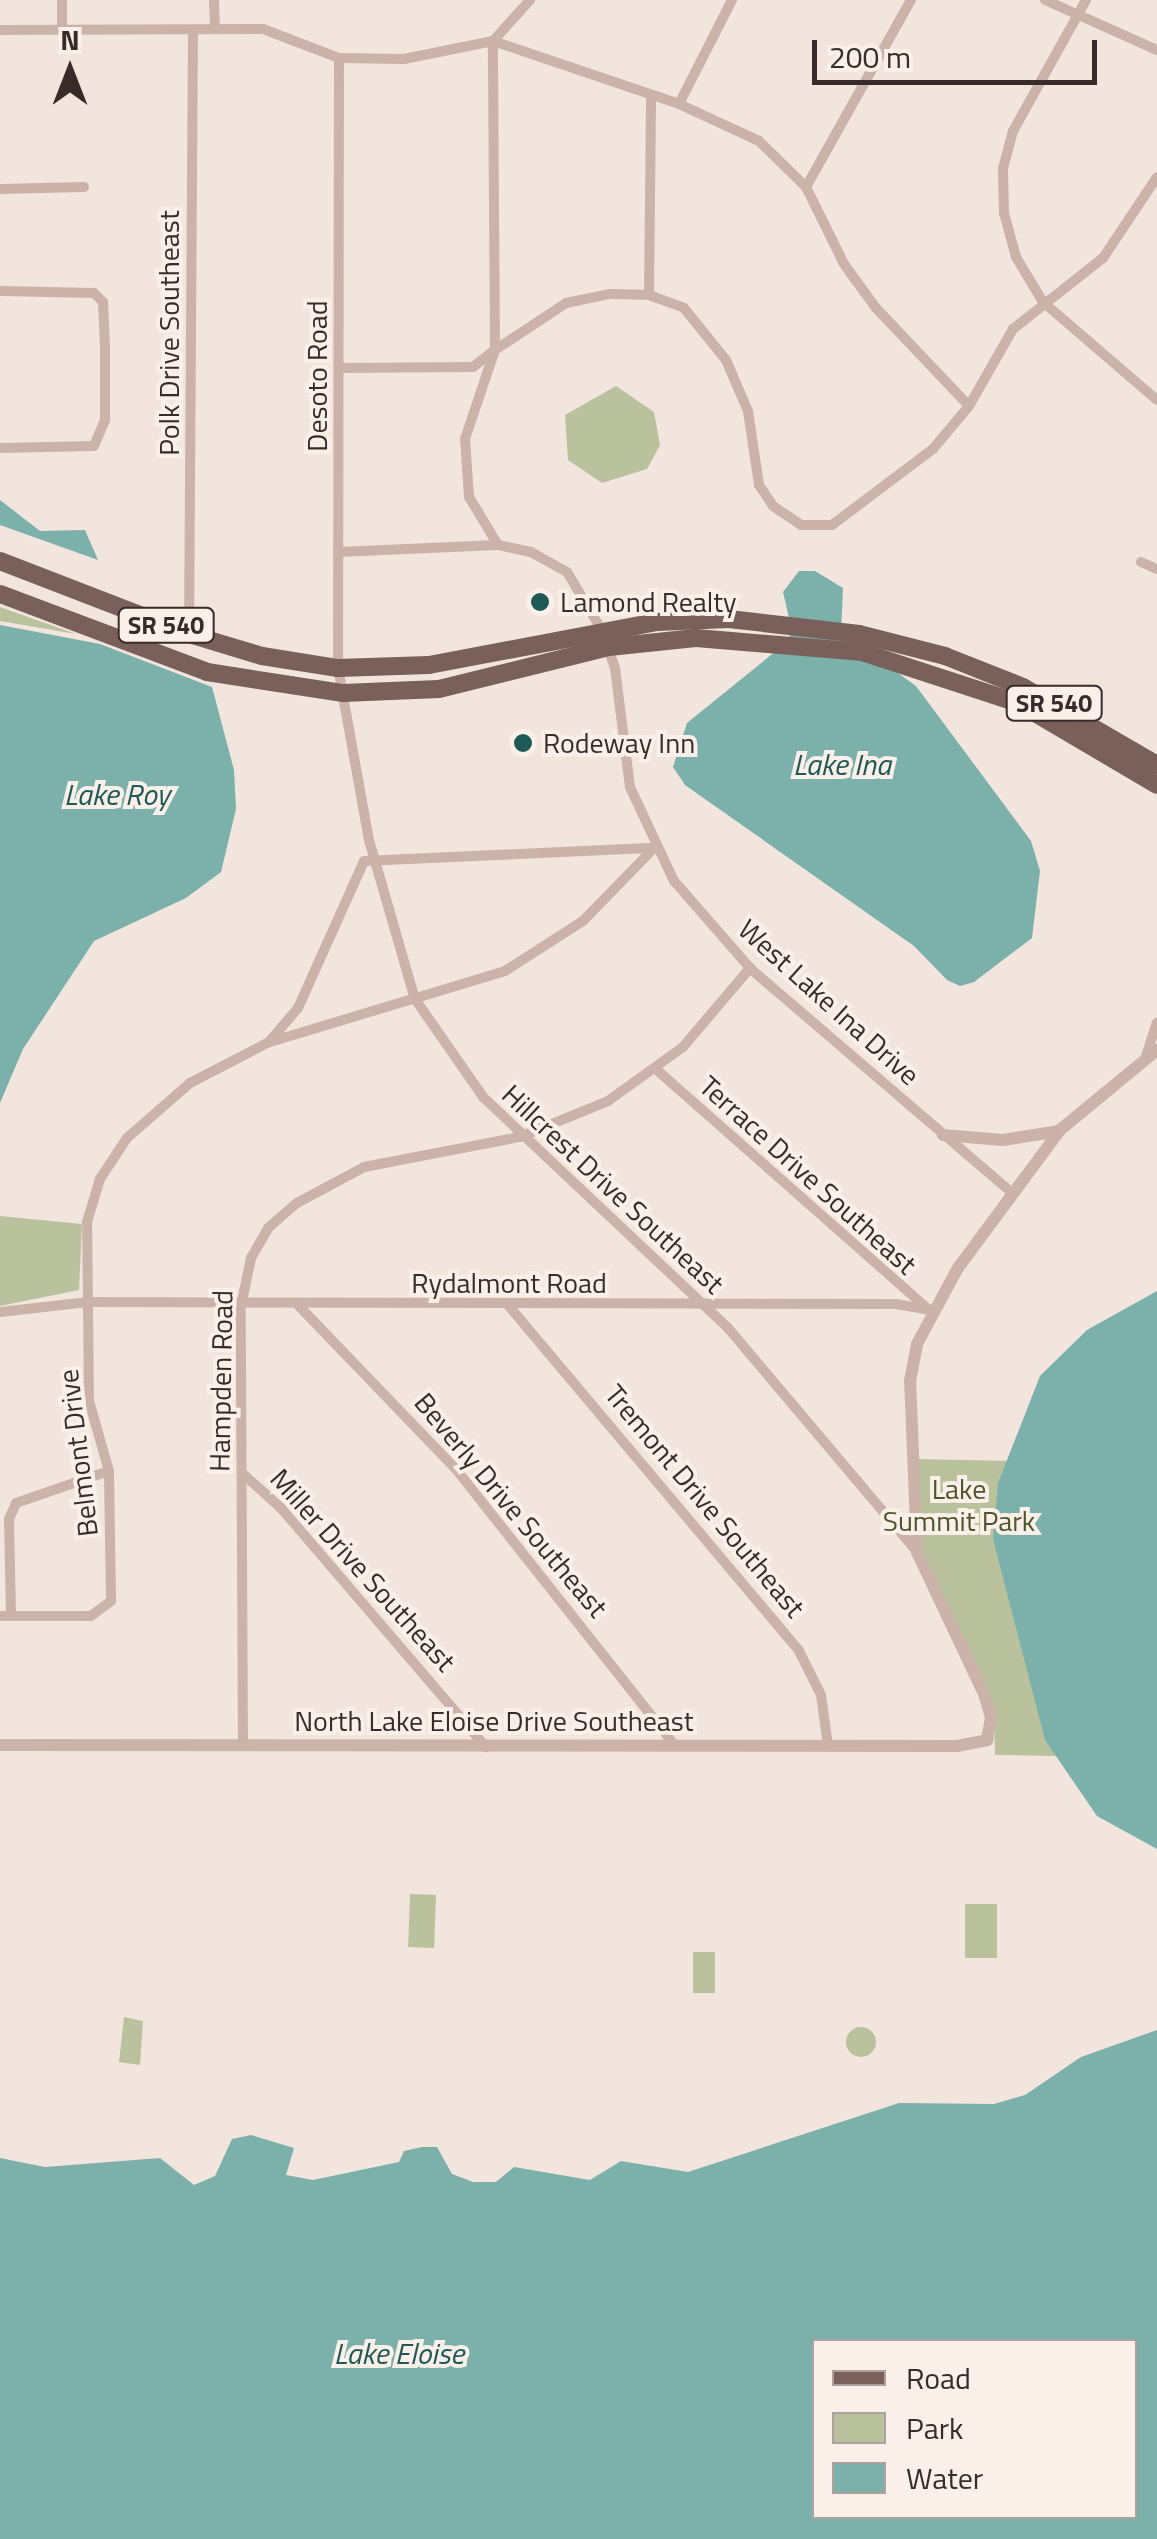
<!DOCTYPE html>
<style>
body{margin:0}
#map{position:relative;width:1157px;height:2539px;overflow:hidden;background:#f2e5dd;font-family:"Titillium Web",sans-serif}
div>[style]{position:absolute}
.green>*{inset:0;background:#bac29d;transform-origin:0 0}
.round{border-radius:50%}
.water>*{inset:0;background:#7cb0ab}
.minor>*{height:10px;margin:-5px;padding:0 5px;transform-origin:5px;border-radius:5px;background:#cbb3a9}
.tertiary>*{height:12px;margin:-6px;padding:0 6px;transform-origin:6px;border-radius:6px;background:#cbb3a9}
.primary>*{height:18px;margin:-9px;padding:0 9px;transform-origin:9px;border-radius:9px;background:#79605a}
.dots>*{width:28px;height:28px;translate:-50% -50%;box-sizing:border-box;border:5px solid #faf0e9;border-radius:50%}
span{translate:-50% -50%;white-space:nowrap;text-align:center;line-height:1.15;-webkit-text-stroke:8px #faf0e9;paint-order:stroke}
.shield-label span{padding:2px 8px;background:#faf0e9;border:2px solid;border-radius:8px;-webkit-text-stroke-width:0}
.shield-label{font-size:25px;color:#382b29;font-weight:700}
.street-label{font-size:28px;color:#382b29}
.poi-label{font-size:28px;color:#382b29}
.left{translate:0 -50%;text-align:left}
.park-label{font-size:28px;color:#4c562c}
.water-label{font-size:30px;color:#1e5955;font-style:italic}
.legend{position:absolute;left:812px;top:2339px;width:325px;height:180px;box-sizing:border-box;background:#faf0e9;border:2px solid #aca19c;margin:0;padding:12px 18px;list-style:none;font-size:30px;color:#382b29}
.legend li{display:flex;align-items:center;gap:20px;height:50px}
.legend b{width:50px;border:2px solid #aca19c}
.north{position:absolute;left:20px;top:20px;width:100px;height:100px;-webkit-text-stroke:8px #faf0e9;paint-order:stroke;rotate:0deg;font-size:28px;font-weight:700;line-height:40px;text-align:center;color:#382b29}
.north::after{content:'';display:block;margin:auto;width:35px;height:45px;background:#382b29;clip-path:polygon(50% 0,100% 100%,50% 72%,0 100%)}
.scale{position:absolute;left:812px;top:40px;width:285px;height:45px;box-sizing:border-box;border:5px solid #382b29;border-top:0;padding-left:12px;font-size:30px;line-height:35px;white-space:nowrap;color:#382b29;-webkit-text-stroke:8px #faf0e9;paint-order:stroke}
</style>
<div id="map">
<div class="green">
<div style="clip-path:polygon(616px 386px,654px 412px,660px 445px,647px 469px,602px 483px,568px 460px,565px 415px)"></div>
<div style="clip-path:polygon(0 607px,76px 634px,0 621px)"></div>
<div style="clip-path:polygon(0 1216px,82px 1224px,79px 1290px,0 1306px)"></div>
<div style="clip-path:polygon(916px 1459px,1013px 1461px,1057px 1756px,995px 1755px,994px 1716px,920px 1546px)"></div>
<div style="left:410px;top:1894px;width:26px;height:53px;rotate:2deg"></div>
<div style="left:965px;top:1904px;width:32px;height:54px"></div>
<div style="left:693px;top:1952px;width:22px;height:41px"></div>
<div style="clip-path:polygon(124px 2017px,143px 2021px,140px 2065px,119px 2062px)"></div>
<div class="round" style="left:846px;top:2027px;width:30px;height:30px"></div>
</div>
<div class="water">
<div style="clip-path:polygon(0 500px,40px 531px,85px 530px,98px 560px,0 525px)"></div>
<div style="clip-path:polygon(799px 571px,815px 571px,843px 588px,841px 632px,916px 686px,1031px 841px,1040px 871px,1032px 938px,974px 982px,960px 986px,947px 980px,914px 946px,685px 785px,673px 767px,687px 723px,787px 642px,792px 631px,783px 592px)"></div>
<div style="clip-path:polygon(0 625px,100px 644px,212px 687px,234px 770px,236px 809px,221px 872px,186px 898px,94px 941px,23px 1049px,0 1103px)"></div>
<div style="clip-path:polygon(1157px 1291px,1157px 1849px,1097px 1816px,1045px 1740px,993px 1539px,998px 1483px,1040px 1376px,1087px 1330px)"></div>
<div style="clip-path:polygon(evenodd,1157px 2030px,1157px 2539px,0 2539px,0 2158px,45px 2167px,160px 2158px,194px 2185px,215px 2176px,232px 2139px,251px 2135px,294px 2148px,286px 2175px,313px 2180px,399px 2162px,404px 2151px,422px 2147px,437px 2147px,452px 2174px,473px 2182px,496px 2182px,514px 2167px,590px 2180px,621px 2161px,688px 2172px,899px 2103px,994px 2104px,1025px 2095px,1081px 2057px,1157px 2030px,814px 2342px,1134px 2342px,1134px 2516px,814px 2516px,814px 2342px)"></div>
</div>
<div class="minor">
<div style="left:62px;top:0;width:30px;rotate:90deg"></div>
<div style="left:214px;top:0;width:26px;rotate:88deg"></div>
<div style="left:1045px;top:0;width:123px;rotate:24.1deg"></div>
<div style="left:1086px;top:0;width:150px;rotate:119.1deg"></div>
<div style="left:1013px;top:131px;width:39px;rotate:105deg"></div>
<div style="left:1003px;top:169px;width:44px;rotate:88.7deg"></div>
<div style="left:1004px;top:213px;width:46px;rotate:74.7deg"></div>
<div style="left:1016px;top:257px;width:52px;rotate:59deg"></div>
<div style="left:1043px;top:302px;width:150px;rotate:40.7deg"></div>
<div style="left:0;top:30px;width:263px;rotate:-0.2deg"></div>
<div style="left:263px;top:29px;width:81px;rotate:20.9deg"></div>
<div style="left:339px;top:58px;width:65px;rotate:0.9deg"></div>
<div style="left:404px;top:59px;width:91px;rotate:-11.4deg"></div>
<div style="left:493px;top:41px;width:55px;rotate:-47.9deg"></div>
<div style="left:339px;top:58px;width:610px;rotate:90.09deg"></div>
<div style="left:338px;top:668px;width:175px;rotate:79.8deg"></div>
<div style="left:369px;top:840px;width:166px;rotate:73.9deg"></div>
<div style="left:415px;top:999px;width:119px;rotate:55.2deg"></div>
<div style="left:483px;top:1097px;width:337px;rotate:43.3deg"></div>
<div style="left:728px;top:1328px;width:293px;rotate:49.8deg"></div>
<div style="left:679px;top:104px;width:117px;rotate:-63deg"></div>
<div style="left:806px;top:187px;width:214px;rotate:-60.7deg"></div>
<div style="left:0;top:189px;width:84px;rotate:-1.4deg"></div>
<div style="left:0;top:291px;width:94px;rotate:1.2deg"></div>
<div style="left:94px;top:293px;width:13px;rotate:45deg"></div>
<div style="left:103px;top:302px;width:45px;rotate:87.5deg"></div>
<div style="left:105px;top:347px;width:73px;rotate:90deg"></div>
<div style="left:105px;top:420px;width:28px;rotate:113deg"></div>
<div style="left:94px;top:446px;width:94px;rotate:178.8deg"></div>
<div style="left:649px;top:295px;width:199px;rotate:-89.4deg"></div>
<div style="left:340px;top:368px;width:133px;rotate:-0.4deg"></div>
<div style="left:473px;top:367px;width:28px;rotate:-38deg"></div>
<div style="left:495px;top:350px;width:309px;rotate:-90.4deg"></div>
<div style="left:493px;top:41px;width:196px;rotate:18.7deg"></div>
<div style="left:679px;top:104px;width:88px;rotate:24.8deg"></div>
<div style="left:759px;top:141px;width:66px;rotate:44.4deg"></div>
<div style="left:806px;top:187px;width:86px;rotate:63.7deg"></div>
<div style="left:844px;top:264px;width:54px;rotate:54deg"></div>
<div style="left:876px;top:308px;width:135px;rotate:46.5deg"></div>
<div style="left:338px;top:552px;width:160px;rotate:-2.5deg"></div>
<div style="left:1141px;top:562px;width:17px;rotate:24deg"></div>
<div style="left:189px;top:634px;width:602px;rotate:-89.62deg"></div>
<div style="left:270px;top:1042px;width:245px;rotate:-16.8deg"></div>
<div style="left:505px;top:971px;width:93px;rotate:-32.7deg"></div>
<div style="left:583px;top:921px;width:102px;rotate:-45.8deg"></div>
<div style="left:1146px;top:1056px;width:35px;rotate:-72deg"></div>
<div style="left:658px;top:1071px;width:359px;rotate:41.4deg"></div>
<div style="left:1011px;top:1192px;width:344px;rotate:-139.4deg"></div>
<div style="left:750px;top:968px;width:116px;rotate:-131.1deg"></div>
<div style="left:674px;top:881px;width:104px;rotate:-115.1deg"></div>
<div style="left:630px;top:787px;width:120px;rotate:-97.2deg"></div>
<div style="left:615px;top:668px;width:41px;rotate:-109.7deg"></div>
<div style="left:601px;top:629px;width:66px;rotate:-120.8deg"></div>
<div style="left:567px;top:572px;width:41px;rotate:-150.9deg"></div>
<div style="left:531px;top:552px;width:34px;rotate:-168deg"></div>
<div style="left:498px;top:545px;width:56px;rotate:-121.1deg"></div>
<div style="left:469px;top:497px;width:58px;rotate:-93.9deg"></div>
<div style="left:465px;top:439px;width:94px;rotate:-71.4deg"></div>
<div style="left:495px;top:350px;width:85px;rotate:-33.5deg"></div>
<div style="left:566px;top:303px;width:45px;rotate:-11.6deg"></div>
<div style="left:610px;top:294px;width:39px;rotate:1deg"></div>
<div style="left:649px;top:295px;width:37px;rotate:20deg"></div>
<div style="left:684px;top:308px;width:67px;rotate:51.1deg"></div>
<div style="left:726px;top:360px;width:56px;rotate:66.7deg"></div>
<div style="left:748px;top:411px;width:75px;rotate:81.5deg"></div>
<div style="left:759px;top:485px;width:25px;rotate:56deg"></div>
<div style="left:773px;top:506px;width:34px;rotate:34deg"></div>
<div style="left:801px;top:525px;width:31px"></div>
<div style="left:832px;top:525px;width:126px;rotate:-37deg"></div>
<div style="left:933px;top:449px;width:56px;rotate:-50.1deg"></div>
<div style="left:969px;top:406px;width:89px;rotate:-60.3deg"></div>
<div style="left:1013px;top:329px;width:115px;rotate:-38.3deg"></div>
<div style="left:1103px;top:258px;width:97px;rotate:-56.3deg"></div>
<div style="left:298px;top:1305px;width:226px;rotate:46.1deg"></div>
<div style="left:455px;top:1468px;width:355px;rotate:51.6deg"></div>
<div style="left:508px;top:1305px;width:452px;rotate:49.9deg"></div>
<div style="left:799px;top:1651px;width:49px;rotate:63.4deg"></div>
<div style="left:821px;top:1695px;width:51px;rotate:82.2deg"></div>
<div style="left:0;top:1312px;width:89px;rotate:-6.5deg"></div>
<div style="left:88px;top:1302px;width:808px;rotate:0.14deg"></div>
<div style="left:896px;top:1304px;width:35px;rotate:10deg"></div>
<div style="left:242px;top:1473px;width:52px;rotate:41.9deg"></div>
<div style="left:281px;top:1508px;width:315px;rotate:49.4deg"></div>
<div style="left:11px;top:1615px;width:96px;rotate:-91.2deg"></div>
<div style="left:9px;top:1519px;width:17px;rotate:-66deg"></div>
<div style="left:16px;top:1503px;width:98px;rotate:-19deg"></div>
<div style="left:0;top:1616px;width:91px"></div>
<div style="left:91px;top:1616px;width:25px;rotate:-37deg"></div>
<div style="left:111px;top:1601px;width:130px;rotate:-90.9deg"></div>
<div style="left:109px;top:1471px;width:73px;rotate:-105.9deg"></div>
<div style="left:89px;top:1401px;width:179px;rotate:-90.6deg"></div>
<div style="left:87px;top:1222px;width:45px;rotate:-73.2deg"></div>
<div style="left:100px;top:1179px;width:49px;rotate:-56.6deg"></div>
<div style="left:127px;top:1138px;width:84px;rotate:-41.1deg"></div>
<div style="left:190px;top:1083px;width:89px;rotate:-27.4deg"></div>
<div style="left:269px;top:1042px;width:45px;rotate:-49.5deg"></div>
<div style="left:298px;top:1008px;width:161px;rotate:-65.8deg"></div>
<div style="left:364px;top:861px;width:290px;rotate:-2.6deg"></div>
<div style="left:243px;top:1745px;width:439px;rotate:-90.3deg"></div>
<div style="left:241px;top:1306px;width:49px;rotate:-78.2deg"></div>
<div style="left:251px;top:1258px;width:34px;rotate:-60deg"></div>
<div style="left:268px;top:1228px;width:38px;rotate:-41deg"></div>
<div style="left:297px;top:1203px;width:76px;rotate:-28.2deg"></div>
<div style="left:364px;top:1167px;width:159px;rotate:-10.9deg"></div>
<div style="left:520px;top:1137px;width:95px;rotate:-22.2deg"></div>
<div style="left:608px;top:1101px;width:92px;rotate:-35.8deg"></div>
<div style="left:683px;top:1047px;width:104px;rotate:-49.7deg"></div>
</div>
<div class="tertiary">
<div style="left:943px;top:1135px;width:60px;rotate:4.8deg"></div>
<div style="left:1003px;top:1140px;width:57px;rotate:-9.1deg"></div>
<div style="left:0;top:1745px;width:957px;rotate:0.06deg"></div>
<div style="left:957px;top:1746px;width:31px;rotate:-11deg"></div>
<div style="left:987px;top:1740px;width:23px;rotate:-80deg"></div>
<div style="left:991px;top:1717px;width:24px;rotate:-107deg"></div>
<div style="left:984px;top:1694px;width:157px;rotate:-115.3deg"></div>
<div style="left:917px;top:1552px;width:171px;rotate:-92.3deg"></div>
<div style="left:910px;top:1381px;width:38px;rotate:-79deg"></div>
<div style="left:917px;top:1344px;width:86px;rotate:-61.7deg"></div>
<div style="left:958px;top:1268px;width:172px;rotate:-53.5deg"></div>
<div style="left:1060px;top:1130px;width:126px;rotate:-39.5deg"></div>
</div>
<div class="primary">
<div style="left:0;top:561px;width:203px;rotate:21.1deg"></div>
<div style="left:189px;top:634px;width:76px;rotate:16.8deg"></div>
<div style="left:262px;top:656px;width:77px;rotate:9deg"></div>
<div style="left:338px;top:668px;width:91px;rotate:-1.9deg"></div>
<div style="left:429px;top:665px;width:232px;rotate:-10.7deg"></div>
<div style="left:657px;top:622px;width:72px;rotate:-2.4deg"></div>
<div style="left:729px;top:619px;width:131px;rotate:6.6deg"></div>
<div style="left:859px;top:634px;width:89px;rotate:14.3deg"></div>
<div style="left:945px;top:656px;width:84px;rotate:21.7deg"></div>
<div style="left:1023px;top:687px;width:155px;rotate:30.2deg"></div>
<div style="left:0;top:594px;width:221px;rotate:20.6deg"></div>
<div style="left:207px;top:672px;width:138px;rotate:8.8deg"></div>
<div style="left:343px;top:693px;width:96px;rotate:-2.4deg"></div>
<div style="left:439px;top:689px;width:175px;rotate:-13.9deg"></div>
<div style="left:609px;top:647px;width:87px;rotate:-5.9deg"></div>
<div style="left:696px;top:638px;width:167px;rotate:4.8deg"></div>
<div style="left:862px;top:652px;width:164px;rotate:18.1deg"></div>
<div style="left:1018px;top:703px;width:161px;rotate:30.5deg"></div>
</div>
<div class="dots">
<div style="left:540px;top:602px;background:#1e5955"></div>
<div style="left:523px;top:743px;background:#1e5955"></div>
</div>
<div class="shield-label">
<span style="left:166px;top:625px">SR 540</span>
<span style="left:1054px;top:703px">SR 540</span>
</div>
<div class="street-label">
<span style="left:169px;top:333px;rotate:-90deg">Polk Drive Southeast</span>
<span style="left:317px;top:376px;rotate:-90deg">Desoto Road</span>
<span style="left:829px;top:1002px;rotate:42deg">West Lake Ina Drive</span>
<span style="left:808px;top:1175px;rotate:42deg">Terrace Drive Southeast</span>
<span style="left:613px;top:1189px;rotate:43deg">Hillcrest Drive Southeast</span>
<span style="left:509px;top:1283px">Rydalmont Road</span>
<span style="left:221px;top:1381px;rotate:-89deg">Hampden Road</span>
<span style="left:78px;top:1453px;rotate:-97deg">Belmont Drive</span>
<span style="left:705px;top:1501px;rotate:50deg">Tremont Drive Southeast</span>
<span style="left:511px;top:1505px;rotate:50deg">Beverly Drive Southeast</span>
<span style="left:363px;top:1570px;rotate:48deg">Miller Drive Southeast</span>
<span style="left:494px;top:1721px">North Lake Eloise Drive Southeast</span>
</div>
<div class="poi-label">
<span class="left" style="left:560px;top:602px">Lamond Realty</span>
<span class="left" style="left:543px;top:743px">Rodeway Inn</span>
</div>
<div class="park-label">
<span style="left:959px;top:1505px">Lake<br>Summit Park</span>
</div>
<div class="water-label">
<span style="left:842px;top:764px">Lake Ina</span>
<span style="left:117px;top:794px">Lake Roy</span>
<span style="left:399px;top:2353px">Lake Eloise</span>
</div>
<ul class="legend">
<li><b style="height:12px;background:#79605a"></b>Road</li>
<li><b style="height:28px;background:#bac29d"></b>Park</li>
<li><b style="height:28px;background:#7cb0ab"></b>Water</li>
</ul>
<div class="north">N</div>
<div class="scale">200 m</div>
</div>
